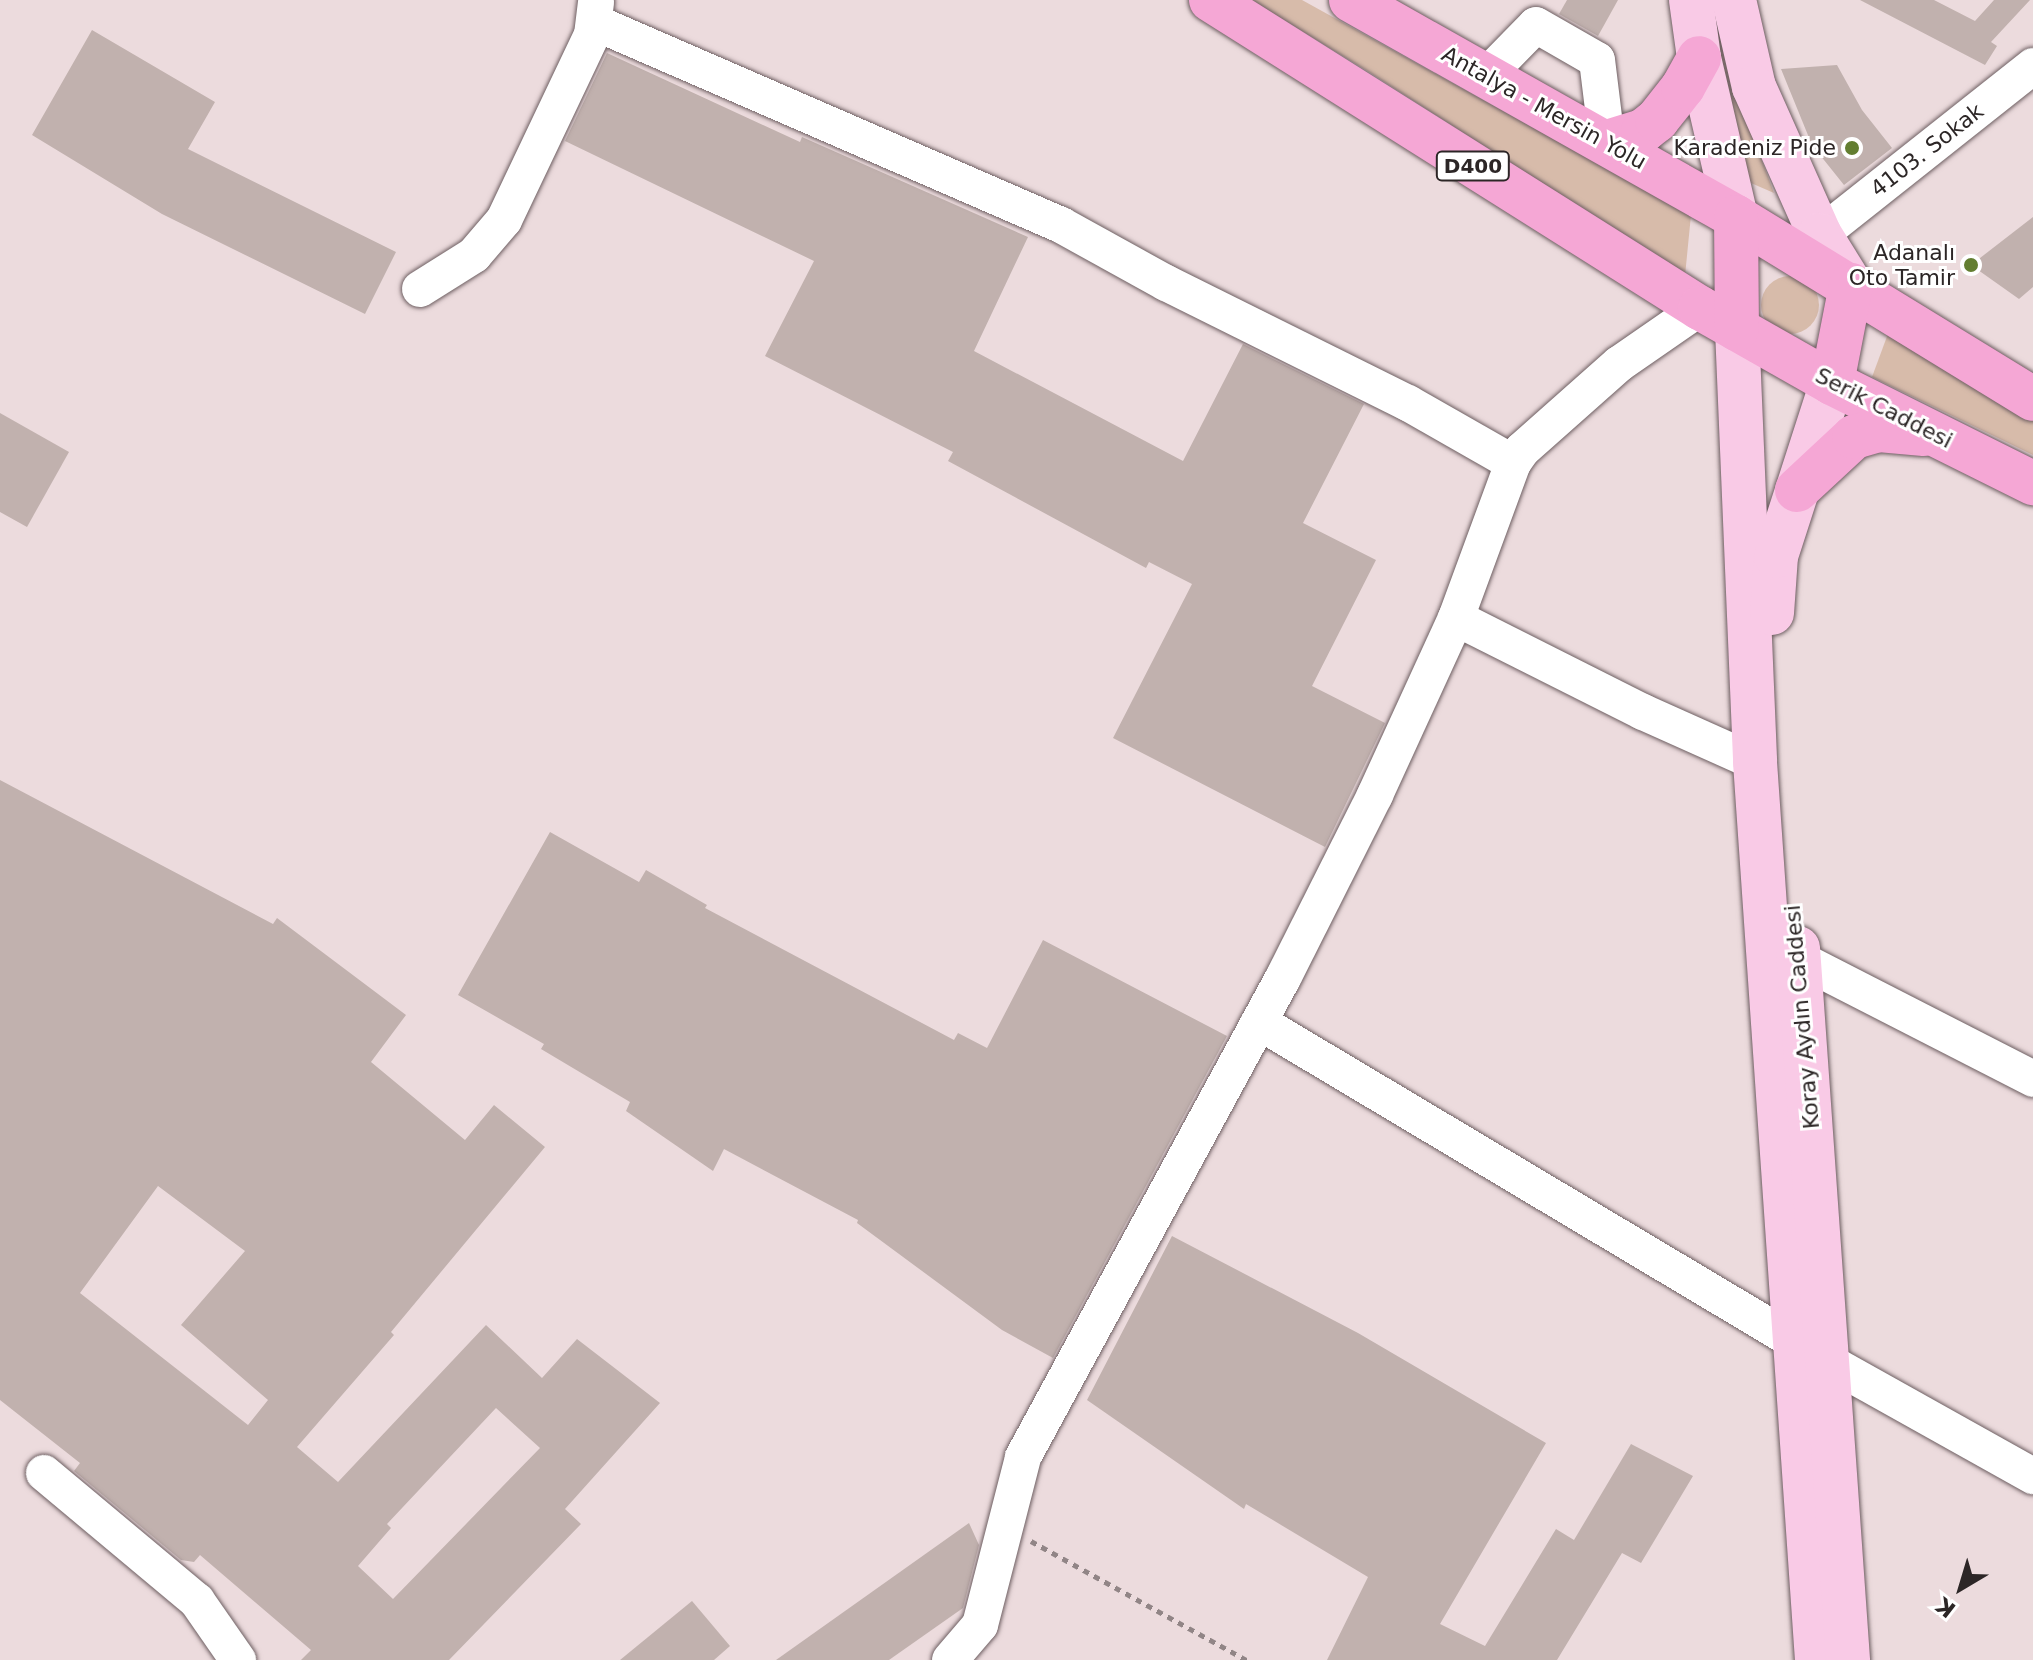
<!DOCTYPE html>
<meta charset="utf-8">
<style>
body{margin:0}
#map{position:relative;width:2033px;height:1660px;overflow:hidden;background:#ecdbdd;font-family:"DejaVu Sans",sans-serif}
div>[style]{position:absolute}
.green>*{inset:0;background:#d7bbaa}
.round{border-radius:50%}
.building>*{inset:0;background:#c1b1ae}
.path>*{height:5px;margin-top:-2.5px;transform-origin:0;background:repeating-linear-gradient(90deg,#918586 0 6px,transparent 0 12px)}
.roads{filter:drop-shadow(0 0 2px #6d5e61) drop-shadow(0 0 2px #6d5e61)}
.minor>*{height:36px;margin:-18px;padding:0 18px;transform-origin:18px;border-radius:18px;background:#fff}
.major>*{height:44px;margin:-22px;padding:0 22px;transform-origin:22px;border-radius:22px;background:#f9cae6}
.highway>*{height:44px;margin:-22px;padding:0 22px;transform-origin:22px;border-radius:22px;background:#f5a7d5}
.dots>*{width:22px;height:22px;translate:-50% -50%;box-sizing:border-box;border:4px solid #fff;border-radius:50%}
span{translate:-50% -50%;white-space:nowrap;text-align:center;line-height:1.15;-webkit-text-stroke:6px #fff;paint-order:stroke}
.shield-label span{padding:2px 6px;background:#fff;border:2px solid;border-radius:6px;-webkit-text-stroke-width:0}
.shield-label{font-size:20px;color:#2c2626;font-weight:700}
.street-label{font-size:22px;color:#2c2626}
.poi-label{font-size:22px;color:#2c2626}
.right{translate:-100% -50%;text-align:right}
.north{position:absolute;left:1921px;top:1548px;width:80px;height:80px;-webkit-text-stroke:6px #fff;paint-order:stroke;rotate:218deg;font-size:22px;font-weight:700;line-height:32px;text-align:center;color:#2c2626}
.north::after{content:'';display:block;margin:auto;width:28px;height:36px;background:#2c2626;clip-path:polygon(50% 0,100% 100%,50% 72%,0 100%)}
</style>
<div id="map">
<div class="green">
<div style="clip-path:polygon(1251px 0,1302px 0,1691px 215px,1685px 276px,1369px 72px)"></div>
<div style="clip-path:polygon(1719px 19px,1734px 85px,1774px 193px,1744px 180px,1713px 21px)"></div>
<div class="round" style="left:1761px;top:276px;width:58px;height:58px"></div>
<div style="clip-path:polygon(1889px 331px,2033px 417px,2033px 455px,1872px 377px)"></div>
</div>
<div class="building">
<div style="clip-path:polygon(1567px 0,1618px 0,1598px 36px,1559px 14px)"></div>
<div style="clip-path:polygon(1860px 0,1934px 0,1975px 21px,1994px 0,2030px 0,1991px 42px,1997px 46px,1985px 65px)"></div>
<div style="clip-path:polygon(92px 30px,215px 102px,188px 149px,396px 252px,365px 314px,162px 214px,32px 135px)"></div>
<div style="clip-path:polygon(607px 53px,800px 142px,802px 137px,1028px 237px,974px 351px,1183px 461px,1243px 344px,1364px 404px,1303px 523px,1376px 560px,1312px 686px,1385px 723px,1325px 847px,1113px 738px,1192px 584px,1149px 562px,1146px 568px,948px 461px,953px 452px,765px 356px,814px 261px,565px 141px)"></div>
<div style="clip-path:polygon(1837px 65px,1862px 110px,1892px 148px,1844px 185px,1812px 145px,1781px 69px)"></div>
<div style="clip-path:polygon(2033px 217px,2033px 287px,2019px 299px,1971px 265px)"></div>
<div style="clip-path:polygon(0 413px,69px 452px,27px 527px,0 512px)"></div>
<div style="clip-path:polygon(evenodd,0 780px,273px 924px,277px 918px,406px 1015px,371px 1062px,465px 1140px,494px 1105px,545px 1147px,391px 1332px,394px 1335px,297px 1447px,338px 1482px,486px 1325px,542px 1378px,577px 1339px,660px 1403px,565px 1509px,581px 1524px,449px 1660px,301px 1660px,311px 1650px,200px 1555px,194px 1562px,181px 1560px,74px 1471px,80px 1463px,0 1400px,0 780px,158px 1186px,245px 1251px,181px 1325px,268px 1400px,248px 1425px,80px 1293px,158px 1186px,0 780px,496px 1408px,540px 1448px,393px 1599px,358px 1566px,391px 1528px,387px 1524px,496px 1408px)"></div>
<div style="clip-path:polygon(550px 832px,639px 882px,646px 870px,707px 905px,705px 908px,954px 1040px,958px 1033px,987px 1048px,1043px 940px,1227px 1036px,1053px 1358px,1002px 1330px,857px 1223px,858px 1220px,724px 1149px,713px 1171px,626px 1111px,630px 1102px,541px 1049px,544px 1044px,458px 995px)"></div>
<div style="clip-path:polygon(1172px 1236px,1358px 1333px,1546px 1443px,1440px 1624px,1485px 1646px,1556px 1529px,1574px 1540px,1631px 1444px,1693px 1476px,1641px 1563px,1622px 1553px,1557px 1660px,1327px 1660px,1368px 1577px,1246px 1504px,1244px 1509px,1087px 1400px)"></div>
<div style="clip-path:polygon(969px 1523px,979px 1545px,963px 1608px,889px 1660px,776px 1660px)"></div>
<div style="clip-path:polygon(692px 1601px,730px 1646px,714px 1660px,620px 1660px)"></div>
</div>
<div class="path">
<div style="left:1031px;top:1541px;width:247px;rotate:28.9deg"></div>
</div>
<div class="roads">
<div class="minor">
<div style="left:596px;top:23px;width:507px;rotate:23.48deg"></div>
<div style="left:1061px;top:225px;width:120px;rotate:28.9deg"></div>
<div style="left:1166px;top:283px;width:270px;rotate:26.4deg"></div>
<div style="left:1408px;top:403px;width:121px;rotate:29.7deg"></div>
<div style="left:1486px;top:76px;width:71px;rotate:-45.6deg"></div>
<div style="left:1536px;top:25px;width:70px;rotate:29.8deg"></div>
<div style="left:1597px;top:60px;width:83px;rotate:83deg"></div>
<div style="left:1820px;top:235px;width:272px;rotate:-38.4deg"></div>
<div style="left:420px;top:289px;width:64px;rotate:-32.2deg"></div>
<div style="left:474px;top:255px;width:46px;rotate:-49.4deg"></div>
<div style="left:504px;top:220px;width:205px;rotate:-64.6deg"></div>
<div style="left:592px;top:35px;width:33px;rotate:-83deg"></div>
<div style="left:1456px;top:618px;width:209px;rotate:26.7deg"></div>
<div style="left:1643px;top:712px;width:123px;rotate:24.1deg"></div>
<div style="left:1799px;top:959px;width:263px;rotate:27.1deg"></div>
<div style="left:1259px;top:1022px;width:664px;rotate:30.82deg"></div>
<div style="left:1829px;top:1362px;width:234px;rotate:29.2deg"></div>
<div style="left:44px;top:1473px;width:199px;rotate:39.9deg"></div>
<div style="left:197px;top:1601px;width:72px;rotate:55.2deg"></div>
<div style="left:950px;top:1660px;width:46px;rotate:-49.4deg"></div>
<div style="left:980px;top:1625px;width:173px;rotate:-75.6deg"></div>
<div style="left:1023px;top:1457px;width:545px;rotate:-61.51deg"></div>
<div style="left:1283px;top:978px;width:205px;rotate:-63.3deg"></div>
<div style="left:1375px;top:795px;width:195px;rotate:-65.4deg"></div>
<div style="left:1456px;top:618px;width:165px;rotate:-69.8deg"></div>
<div style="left:1513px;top:463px;width:16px;rotate:-55deg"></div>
<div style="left:1522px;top:450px;width:130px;rotate:-41.6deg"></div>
<div style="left:1619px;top:364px;width:98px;rotate:-34.7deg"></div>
</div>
<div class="major">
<div style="left:1691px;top:0;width:59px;rotate:82.1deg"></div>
<div style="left:1699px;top:58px;width:163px;rotate:76.9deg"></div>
<div style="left:1734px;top:0;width:89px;rotate:77.1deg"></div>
<div style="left:1754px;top:87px;width:162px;rotate:66deg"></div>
<div style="left:1820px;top:235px;width:59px;rotate:58.2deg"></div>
<div style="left:1737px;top:329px;width:433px;rotate:87.6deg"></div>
<div style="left:1755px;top:762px;width:900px;rotate:86.05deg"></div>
<div style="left:1772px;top:613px;width:57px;rotate:-86deg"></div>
<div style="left:1776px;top:556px;width:182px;rotate:-72.1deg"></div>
<div style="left:1798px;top:948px;width:714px;rotate:85.98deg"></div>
</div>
<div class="highway">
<div style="left:1211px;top:0;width:578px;rotate:32.21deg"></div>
<div style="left:1700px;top:308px;width:152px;rotate:29.6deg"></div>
<div style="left:1832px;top:383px;width:225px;rotate:26.5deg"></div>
<div style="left:1351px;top:0;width:442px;rotate:29.4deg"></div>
<div style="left:1736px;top:217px;width:348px;rotate:31.5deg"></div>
<div style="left:1607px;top:142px;width:38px;rotate:-17deg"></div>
<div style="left:1643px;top:131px;width:18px;rotate:-38deg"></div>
<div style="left:1657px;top:120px;width:42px;rotate:-51.8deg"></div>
<div style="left:1683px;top:87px;width:33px;rotate:-61deg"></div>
<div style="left:1736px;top:217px;width:112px;rotate:89.5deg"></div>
<div style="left:1832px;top:383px;width:100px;rotate:-79deg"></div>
<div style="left:1797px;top:490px;width:78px;rotate:-42.9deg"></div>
<div style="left:1854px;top:437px;width:26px;rotate:-16deg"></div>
<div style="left:1879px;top:430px;width:45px;rotate:5.1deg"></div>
</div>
</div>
<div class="dots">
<div style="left:1852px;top:148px;background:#637e31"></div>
<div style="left:1971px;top:265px;background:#637e31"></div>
</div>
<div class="shield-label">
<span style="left:1473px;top:166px">D400</span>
</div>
<div class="street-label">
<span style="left:1544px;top:108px;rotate:29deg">Antalya - Mersin Yolu</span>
<span style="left:1927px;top:150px;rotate:-38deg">4103. Sokak</span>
<span style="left:1884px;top:408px;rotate:27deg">Serik Caddesi</span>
<span style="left:1802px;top:1017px;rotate:-95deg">Koray Aydın Caddesi</span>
</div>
<div class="poi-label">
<span class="right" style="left:1836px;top:148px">Karadeniz Pide</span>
<span class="right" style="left:1955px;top:265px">Adanalı<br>Oto Tamir</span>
</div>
<div class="north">K</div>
</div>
